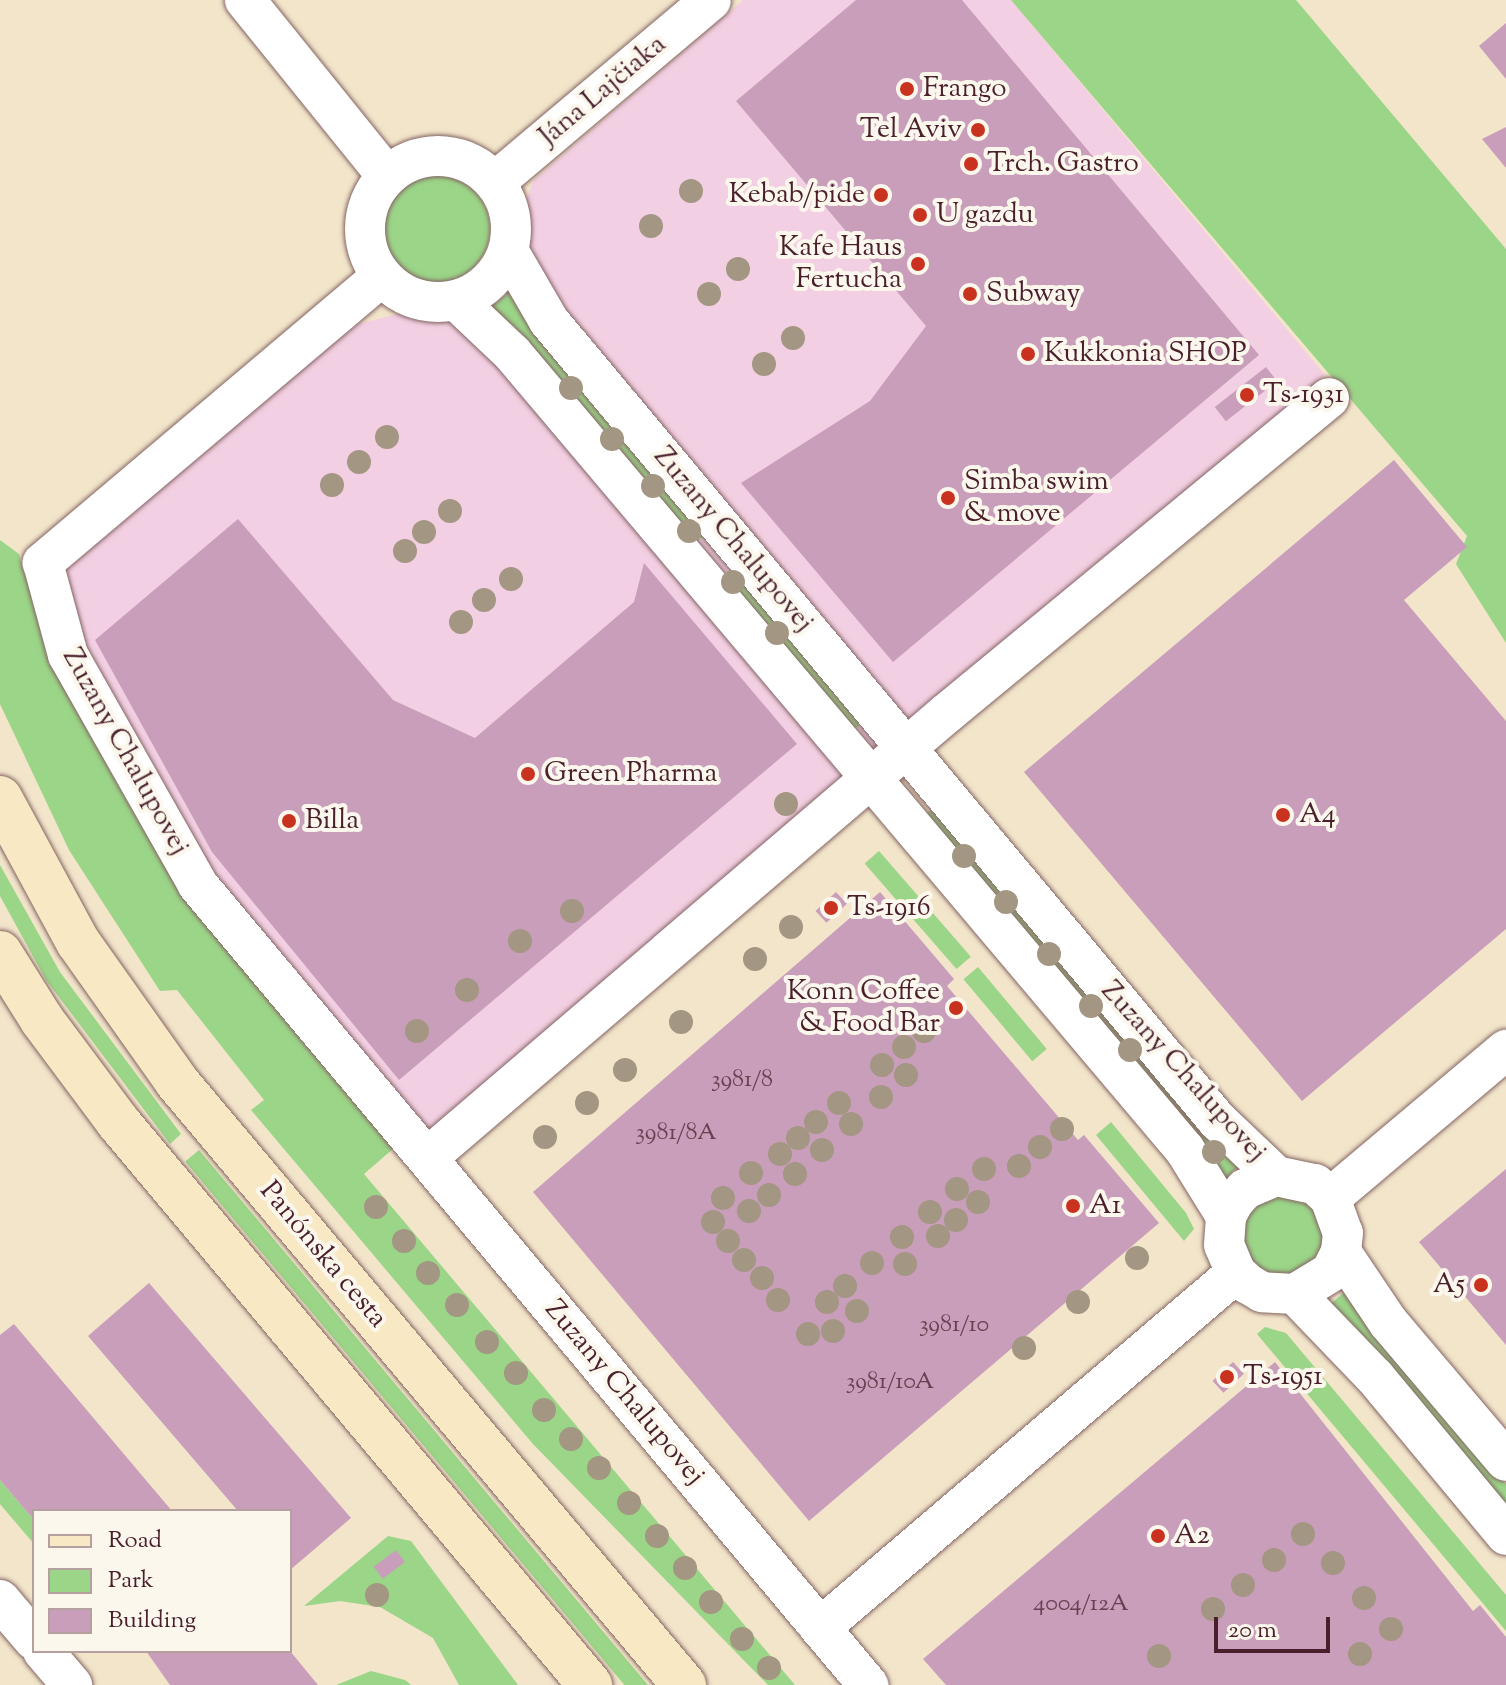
<!DOCTYPE html>
<meta charset="utf-8">
<style>
body{margin:0}
#map{position:relative;width:1506px;height:1685px;overflow:hidden;background:#f2e5ca;font-family:"Sorts Mill Goudy",serif}
div>[style]{position:absolute}
.built>*{inset:0;background:#f2cfe2}
.green>*{inset:0;background:#9bd588;transform-origin:0 0}
.round{border-radius:50%}
.building>*{inset:0;background:#c99ebb;transform-origin:0 0}
.roads{filter:drop-shadow(0 0 2px #856463) drop-shadow(0 0 2px #856463)}
.minor>*{height:40px;margin:-20px;padding:0 20px;transform-origin:20px;border-radius:20px;background:#fff}
.minor>.ring{margin:-20px;padding:0;box-sizing:content-box;background:none;border:40px solid #fff;border-radius:50%}
.secondary>*{height:44px;margin:-22px;padding:0 22px;transform-origin:22px;border-radius:22px;background:#f8e8c3}
.trees>*{width:24px;height:24px;margin:-12px;border-radius:50%;background:#a39682}
.dots>*{width:22px;height:22px;translate:-50% -50%;box-sizing:border-box;border:4px solid #fbf7ec;border-radius:50%}
span{translate:-50% -50%;white-space:nowrap;text-align:center;line-height:1.15;-webkit-text-stroke:8px #fbf7ec;paint-order:stroke}
.number-label{font-size:24px;color:#6a3f4f}
.number-label span{-webkit-text-stroke-width:0}
.poi-label{font-size:28px;color:#4a1f2b}
.left{translate:0 -50%;text-align:left}
.right{translate:-100% -50%;text-align:right}
.street-label{font-size:28px;color:#4a1f2b}
.legend{position:absolute;left:32px;top:1509px;width:260px;height:144px;box-sizing:border-box;background:#fbf7ec;border:2px solid #b4a19f;margin:0;padding:10px 14px;list-style:none;font-size:24px;color:#4a1f2b}
.legend li{display:flex;align-items:center;gap:16px;height:40px}
.legend b{width:40px;border:2px solid #b4a19f}
.scale{position:absolute;left:1214px;top:1617px;width:116px;height:36px;box-sizing:border-box;border:4px solid #4a1f2b;border-top:0;padding-left:10px;font-size:24px;line-height:28px;white-space:nowrap;color:#4a1f2b;-webkit-text-stroke:6px #fbf7ec;paint-order:stroke}
</style>
<div id="map">
<div class="built">
<div style="clip-path:polygon(743px 0,1011px 0,1325px 375px,420px 1145px,207px 881px,39px 585px,354px 325px,497px 289px,533px 181px)"></div>
</div>
<div class="green">
<div style="clip-path:polygon(1011px 0,1296px 0,1506px 249px,1506px 643px,1456px 564px,1467px 536px)"></div>
<div class="round" style="left:384px;top:176px;width:106px;height:106px"></div>
<div style="clip-path:polygon(511px 290px,707px 533px,690px 548px,487px 311px)"></div>
<div style="clip-path:polygon(0 540px,19px 554px,52px 664px,394px 1148px,364px 1174px,795px 1685px,768px 1685px,533px 1444px,251px 1110px,264px 1100px,177px 990px,160px 991px,69px 850px,0 704px)"></div>
<div style="clip-path:polygon(736px 566px,861px 724px,848px 735px,718px 581px)"></div>
<div style="clip-path:polygon(937px 805px,1240px 1164px,1222px 1183px,921px 818px)"></div>
<div style="left:879px;top:851px;width:140px;height:19px;rotate:49deg"></div>
<div style="clip-path:polygon(0 865px,60px 972px,181px 1134px,170px 1144px,46px 980px,0 896px)"></div>
<div style="left:978px;top:967px;width:107px;height:19px;rotate:50deg"></div>
<div style="clip-path:polygon(1111px 1122px,1186px 1213px,1194px 1229px,1184px 1241px,1096px 1135px)"></div>
<div style="left:199px;top:1150px;width:700px;height:18px;rotate:50deg"></div>
<div class="round" style="left:1243px;top:1196px;width:80px;height:80px"></div>
<div style="clip-path:polygon(1348px 1289px,1506px 1484px,1506px 1517px,1328px 1306px)"></div>
<div style="clip-path:polygon(1265px 1327px,1286px 1333px,1506px 1595px,1506px 1631px,1257px 1334px)"></div>
<div style="clip-path:polygon(0 1480px,34px 1520px,34px 1544px,0 1504px)"></div>
<div style="clip-path:polygon(388px 1536px,411px 1541px,518px 1685px,459px 1685px,433px 1638px,380px 1607px,340px 1601px,304px 1606px)"></div>
<div style="clip-path:polygon(371px 1671px,405px 1680px,411px 1685px,336px 1685px)"></div>
</div>
<div class="building">
<div style="clip-path:polygon(856px 0,962px 0,1259px 355px,893px 662px,741px 483px,870px 401px,926px 326px,736px 101px)"></div>
<div style="clip-path:polygon(1506px 23px,1506px 79px,1479px 46px)"></div>
<div style="clip-path:polygon(1506px 127px,1506px 168px,1482px 139px)"></div>
<div style="left:1266px;top:367px;width:18px;height:65px;rotate:52deg"></div>
<div style="clip-path:polygon(1394px 460px,1467px 547px,1404px 600px,1506px 721px,1506px 929px,1302px 1101px,1024px 772px)"></div>
<div style="clip-path:polygon(238px 519px,393px 700px,475px 738px,634px 602px,644px 563px,797px 744px,399px 1080px,212px 852px,95px 640px)"></div>
<div style="left:836px;top:892px;width:16px;height:28px;rotate:47deg"></div>
<div style="clip-path:polygon(880px 892px,954px 979px,947px 986px,1078px 1140px,1084px 1135px,1159px 1223px,809px 1521px,533px 1192px)"></div>
<div style="clip-path:polygon(1506px 1169px,1506px 1345px,1419px 1242px)"></div>
<div style="clip-path:polygon(149px 1283px,351px 1518px,290px 1570px,290px 1511px,238px 1511px,88px 1336px)"></div>
<div style="clip-path:polygon(14px 1324px,172px 1511px,34px 1511px,34px 1520px,0 1480px,0 1335px)"></div>
<div style="left:1233px;top:1362px;width:16px;height:28px;rotate:47deg"></div>
<div style="clip-path:polygon(1275px 1362px,1473px 1611px,1480px 1605px,1506px 1637px,1506px 1685px,946px 1685px,923px 1659px)"></div>
<div style="left:396px;top:1550px;width:15px;height:28px;rotate:53deg"></div>
<div style="clip-path:polygon(146px 1651px,290px 1651px,318px 1685px,170px 1685px)"></div>
</div>
<div class="roads">
<div class="minor">
<div style="left:245px;top:0;width:226px;rotate:51.1deg"></div>
<div class="ring" style="left:365px;top:156px;width:106px;height:106px"></div>
<div style="left:495px;top:182px;width:282px;rotate:-40.1deg"></div>
<div style="left:509px;top:252px;width:80px;rotate:59.9deg"></div>
<div style="left:549px;top:321px;width:1041px;rotate:50.1deg"></div>
<div style="left:1217px;top:1120px;width:81px;rotate:43.5deg"></div>
<div style="left:1276px;top:1176px;width:40px;rotate:12deg"></div>
<div style="left:1315px;top:1184px;width:21px;rotate:43deg"></div>
<div style="left:1330px;top:1198px;width:37px;rotate:70deg"></div>
<div style="left:1343px;top:1233px;width:19px;rotate:96deg"></div>
<div style="left:1341px;top:1252px;width:22px;rotate:117deg"></div>
<div style="left:1331px;top:1272px;width:42px;rotate:148.6deg"></div>
<div style="left:1295px;top:1294px;width:33px;rotate:-177deg"></div>
<div style="left:1262px;top:1292px;width:16px;rotate:-150deg"></div>
<div style="left:1248px;top:1284px;width:16px;rotate:-137deg"></div>
<div style="left:1236px;top:1273px;width:30px;rotate:-113deg"></div>
<div style="left:1224px;top:1245px;width:29px;rotate:-86deg"></div>
<div style="left:1226px;top:1216px;width:17px;rotate:-62deg"></div>
<div style="left:1234px;top:1201px;width:16px;rotate:-47deg"></div>
<div style="left:1245px;top:1189px;width:34px;rotate:-23deg"></div>
<div style="left:381px;top:277px;width:443px;rotate:139.8deg"></div>
<div style="left:43px;top:563px;width:95px;rotate:74.8deg"></div>
<div style="left:68px;top:655px;width:264px;rotate:60.5deg"></div>
<div style="left:198px;top:885px;width:1044px;rotate:50.05deg"></div>
<div style="left:457px;top:301px;width:76px;rotate:43.4deg"></div>
<div style="left:512px;top:353px;width:1043px;rotate:49.82deg"></div>
<div style="left:1185px;top:1150px;width:78px;rotate:58.2deg"></div>
<div style="left:427px;top:1158px;width:684px;rotate:-40.56deg"></div>
<div style="left:947px;top:713px;width:495px;rotate:-39.5deg"></div>
<div style="left:1330px;top:1198px;width:230px;rotate:-40.1deg"></div>
<div style="left:1341px;top:1252px;width:84px;rotate:56.1deg"></div>
<div style="left:1388px;top:1322px;width:182px;rotate:49.7deg"></div>
<div style="left:1295px;top:1294px;width:115px;rotate:46.1deg"></div>
<div style="left:1375px;top:1377px;width:205px;rotate:50.3deg"></div>
<div style="left:0;top:1600px;width:52px;rotate:49.6deg"></div>
<div style="left:820px;top:1628px;width:547px;rotate:-40.48deg"></div>
<div style="left:43px;top:1651px;width:45px;rotate:49.5deg"></div>
</div>
<div class="secondary">
<div style="left:0;top:798px;width:164px;rotate:61.6deg"></div>
<div style="left:78px;top:942px;width:171px;rotate:54.7deg"></div>
<div style="left:177px;top:1082px;width:788px;rotate:49.94deg"></div>
<div style="left:0;top:953px;width:79px;rotate:57.9deg"></div>
<div style="left:42px;top:1020px;width:127px;rotate:53.3deg"></div>
<div style="left:118px;top:1122px;width:735px;rotate:50.02deg"></div>
</div>
</div>
<div class="trees">
<div style="left:691px;top:191px"></div>
<div style="left:651px;top:226px"></div>
<div style="left:738px;top:269px"></div>
<div style="left:709px;top:294px"></div>
<div style="left:793px;top:338px"></div>
<div style="left:764px;top:364px"></div>
<div style="left:571px;top:388px"></div>
<div style="left:387px;top:437px"></div>
<div style="left:612px;top:439px"></div>
<div style="left:359px;top:462px"></div>
<div style="left:332px;top:485px"></div>
<div style="left:653px;top:486px"></div>
<div style="left:450px;top:511px"></div>
<div style="left:689px;top:531px"></div>
<div style="left:424px;top:532px"></div>
<div style="left:405px;top:551px"></div>
<div style="left:511px;top:579px"></div>
<div style="left:733px;top:582px"></div>
<div style="left:484px;top:600px"></div>
<div style="left:461px;top:622px"></div>
<div style="left:777px;top:633px"></div>
<div style="left:786px;top:804px"></div>
<div style="left:964px;top:856px"></div>
<div style="left:1006px;top:902px"></div>
<div style="left:572px;top:911px"></div>
<div style="left:791px;top:927px"></div>
<div style="left:520px;top:941px"></div>
<div style="left:1049px;top:954px"></div>
<div style="left:755px;top:959px"></div>
<div style="left:467px;top:990px"></div>
<div style="left:1091px;top:1006px"></div>
<div style="left:681px;top:1022px"></div>
<div style="left:417px;top:1031px"></div>
<div style="left:924px;top:1031px"></div>
<div style="left:904px;top:1047px"></div>
<div style="left:1130px;top:1050px"></div>
<div style="left:882px;top:1065px"></div>
<div style="left:625px;top:1070px"></div>
<div style="left:906px;top:1075px"></div>
<div style="left:881px;top:1097px"></div>
<div style="left:587px;top:1103px"></div>
<div style="left:839px;top:1103px"></div>
<div style="left:816px;top:1122px"></div>
<div style="left:851px;top:1124px"></div>
<div style="left:1062px;top:1129px"></div>
<div style="left:545px;top:1137px"></div>
<div style="left:798px;top:1138px"></div>
<div style="left:1040px;top:1147px"></div>
<div style="left:822px;top:1150px"></div>
<div style="left:1214px;top:1152px"></div>
<div style="left:780px;top:1154px"></div>
<div style="left:1019px;top:1166px"></div>
<div style="left:984px;top:1169px"></div>
<div style="left:751px;top:1173px"></div>
<div style="left:795px;top:1174px"></div>
<div style="left:957px;top:1189px"></div>
<div style="left:769px;top:1195px"></div>
<div style="left:723px;top:1198px"></div>
<div style="left:978px;top:1202px"></div>
<div style="left:376px;top:1207px"></div>
<div style="left:749px;top:1211px"></div>
<div style="left:930px;top:1212px"></div>
<div style="left:956px;top:1220px"></div>
<div style="left:713px;top:1222px"></div>
<div style="left:938px;top:1236px"></div>
<div style="left:902px;top:1237px"></div>
<div style="left:404px;top:1241px"></div>
<div style="left:728px;top:1241px"></div>
<div style="left:1137px;top:1258px"></div>
<div style="left:744px;top:1260px"></div>
<div style="left:872px;top:1263px"></div>
<div style="left:905px;top:1264px"></div>
<div style="left:428px;top:1273px"></div>
<div style="left:762px;top:1278px"></div>
<div style="left:845px;top:1286px"></div>
<div style="left:778px;top:1300px"></div>
<div style="left:827px;top:1302px"></div>
<div style="left:1078px;top:1302px"></div>
<div style="left:457px;top:1305px"></div>
<div style="left:857px;top:1311px"></div>
<div style="left:833px;top:1331px"></div>
<div style="left:808px;top:1334px"></div>
<div style="left:487px;top:1342px"></div>
<div style="left:1024px;top:1348px"></div>
<div style="left:516px;top:1373px"></div>
<div style="left:544px;top:1410px"></div>
<div style="left:571px;top:1439px"></div>
<div style="left:599px;top:1468px"></div>
<div style="left:629px;top:1503px"></div>
<div style="left:1303px;top:1534px"></div>
<div style="left:657px;top:1536px"></div>
<div style="left:1274px;top:1560px"></div>
<div style="left:1333px;top:1563px"></div>
<div style="left:685px;top:1568px"></div>
<div style="left:1243px;top:1585px"></div>
<div style="left:377px;top:1595px"></div>
<div style="left:1364px;top:1598px"></div>
<div style="left:711px;top:1602px"></div>
<div style="left:1213px;top:1609px"></div>
<div style="left:1391px;top:1629px"></div>
<div style="left:742px;top:1639px"></div>
<div style="left:1360px;top:1654px"></div>
<div style="left:1159px;top:1656px"></div>
<div style="left:769px;top:1668px"></div>
</div>
<div class="dots">
<div style="left:907px;top:89px;background:#c8321e"></div>
<div style="left:978px;top:130px;background:#c8321e"></div>
<div style="left:971px;top:164px;background:#c8321e"></div>
<div style="left:881px;top:195px;background:#c8321e"></div>
<div style="left:920px;top:215px;background:#c8321e"></div>
<div style="left:918px;top:264px;background:#c8321e"></div>
<div style="left:970px;top:294px;background:#c8321e"></div>
<div style="left:1028px;top:354px;background:#c8321e"></div>
<div style="left:1247px;top:395px;background:#c8321e"></div>
<div style="left:948px;top:498px;background:#c8321e"></div>
<div style="left:528px;top:774px;background:#c8321e"></div>
<div style="left:1283px;top:815px;background:#c8321e"></div>
<div style="left:289px;top:821px;background:#c8321e"></div>
<div style="left:831px;top:908px;background:#c8321e"></div>
<div style="left:956px;top:1008px;background:#c8321e"></div>
<div style="left:1073px;top:1206px;background:#c8321e"></div>
<div style="left:1481px;top:1285px;background:#c8321e"></div>
<div style="left:1227px;top:1377px;background:#c8321e"></div>
<div style="left:1158px;top:1536px;background:#c8321e"></div>
</div>
<div class="number-label">
<span style="left:742px;top:1081px">3981/8</span>
<span style="left:676px;top:1134px">3981/8A</span>
<span style="left:954px;top:1326px">3981/10</span>
<span style="left:890px;top:1383px">3981/10A</span>
<span style="left:1081px;top:1605px">4004/12A</span>
</div>
<div class="poi-label">
<span class="left" style="left:923px;top:89px">Frango</span>
<span class="right" style="left:962px;top:130px">Tel Aviv</span>
<span class="left" style="left:987px;top:164px">Trch. Gastro</span>
<span class="right" style="left:865px;top:195px">Kebab/pide</span>
<span class="left" style="left:936px;top:215px">U gazdu</span>
<span class="right" style="left:902px;top:264px">Kafe Haus<br>Fertucha</span>
<span class="left" style="left:986px;top:294px">Subway</span>
<span class="left" style="left:1044px;top:354px">Kukkonia SHOP</span>
<span class="left" style="left:1263px;top:395px">Ts-1931</span>
<span class="left" style="left:964px;top:498px">Simba swim<br>&amp; move</span>
<span class="left" style="left:544px;top:774px">Green Pharma</span>
<span class="left" style="left:1299px;top:815px">A4</span>
<span class="left" style="left:305px;top:821px">Billa</span>
<span class="left" style="left:847px;top:908px">Ts-1916</span>
<span class="right" style="left:940px;top:1008px">Konn Coffee<br>&amp; Food Bar</span>
<span class="left" style="left:1089px;top:1206px">A1</span>
<span class="right" style="left:1465px;top:1285px">A5</span>
<span class="left" style="left:1243px;top:1377px">Ts-1951</span>
<span class="left" style="left:1174px;top:1536px">A2</span>
</div>
<div class="street-label">
<span style="left:603px;top:91px;rotate:-40deg">Jána Lajčiaka</span>
<span style="left:733px;top:540px;rotate:50deg">Zuzany Chalupovej</span>
<span style="left:125px;top:752px;rotate:61deg">Zuzany Chalupovej</span>
<span style="left:1183px;top:1072px;rotate:48deg">Zuzany Chalupovej</span>
<span style="left:323px;top:1255px;rotate:50deg">Panónska cesta</span>
<span style="left:624px;top:1393px;rotate:50deg">Zuzany Chalupovej</span>
</div>
<ul class="legend">
<li><b style="height:10px;background:#f8e8c3"></b>Road</li>
<li><b style="height:22px;background:#9bd588"></b>Park</li>
<li><b style="height:22px;background:#c99ebb"></b>Building</li>
</ul>
<div class="scale">20 m</div>
</div>
